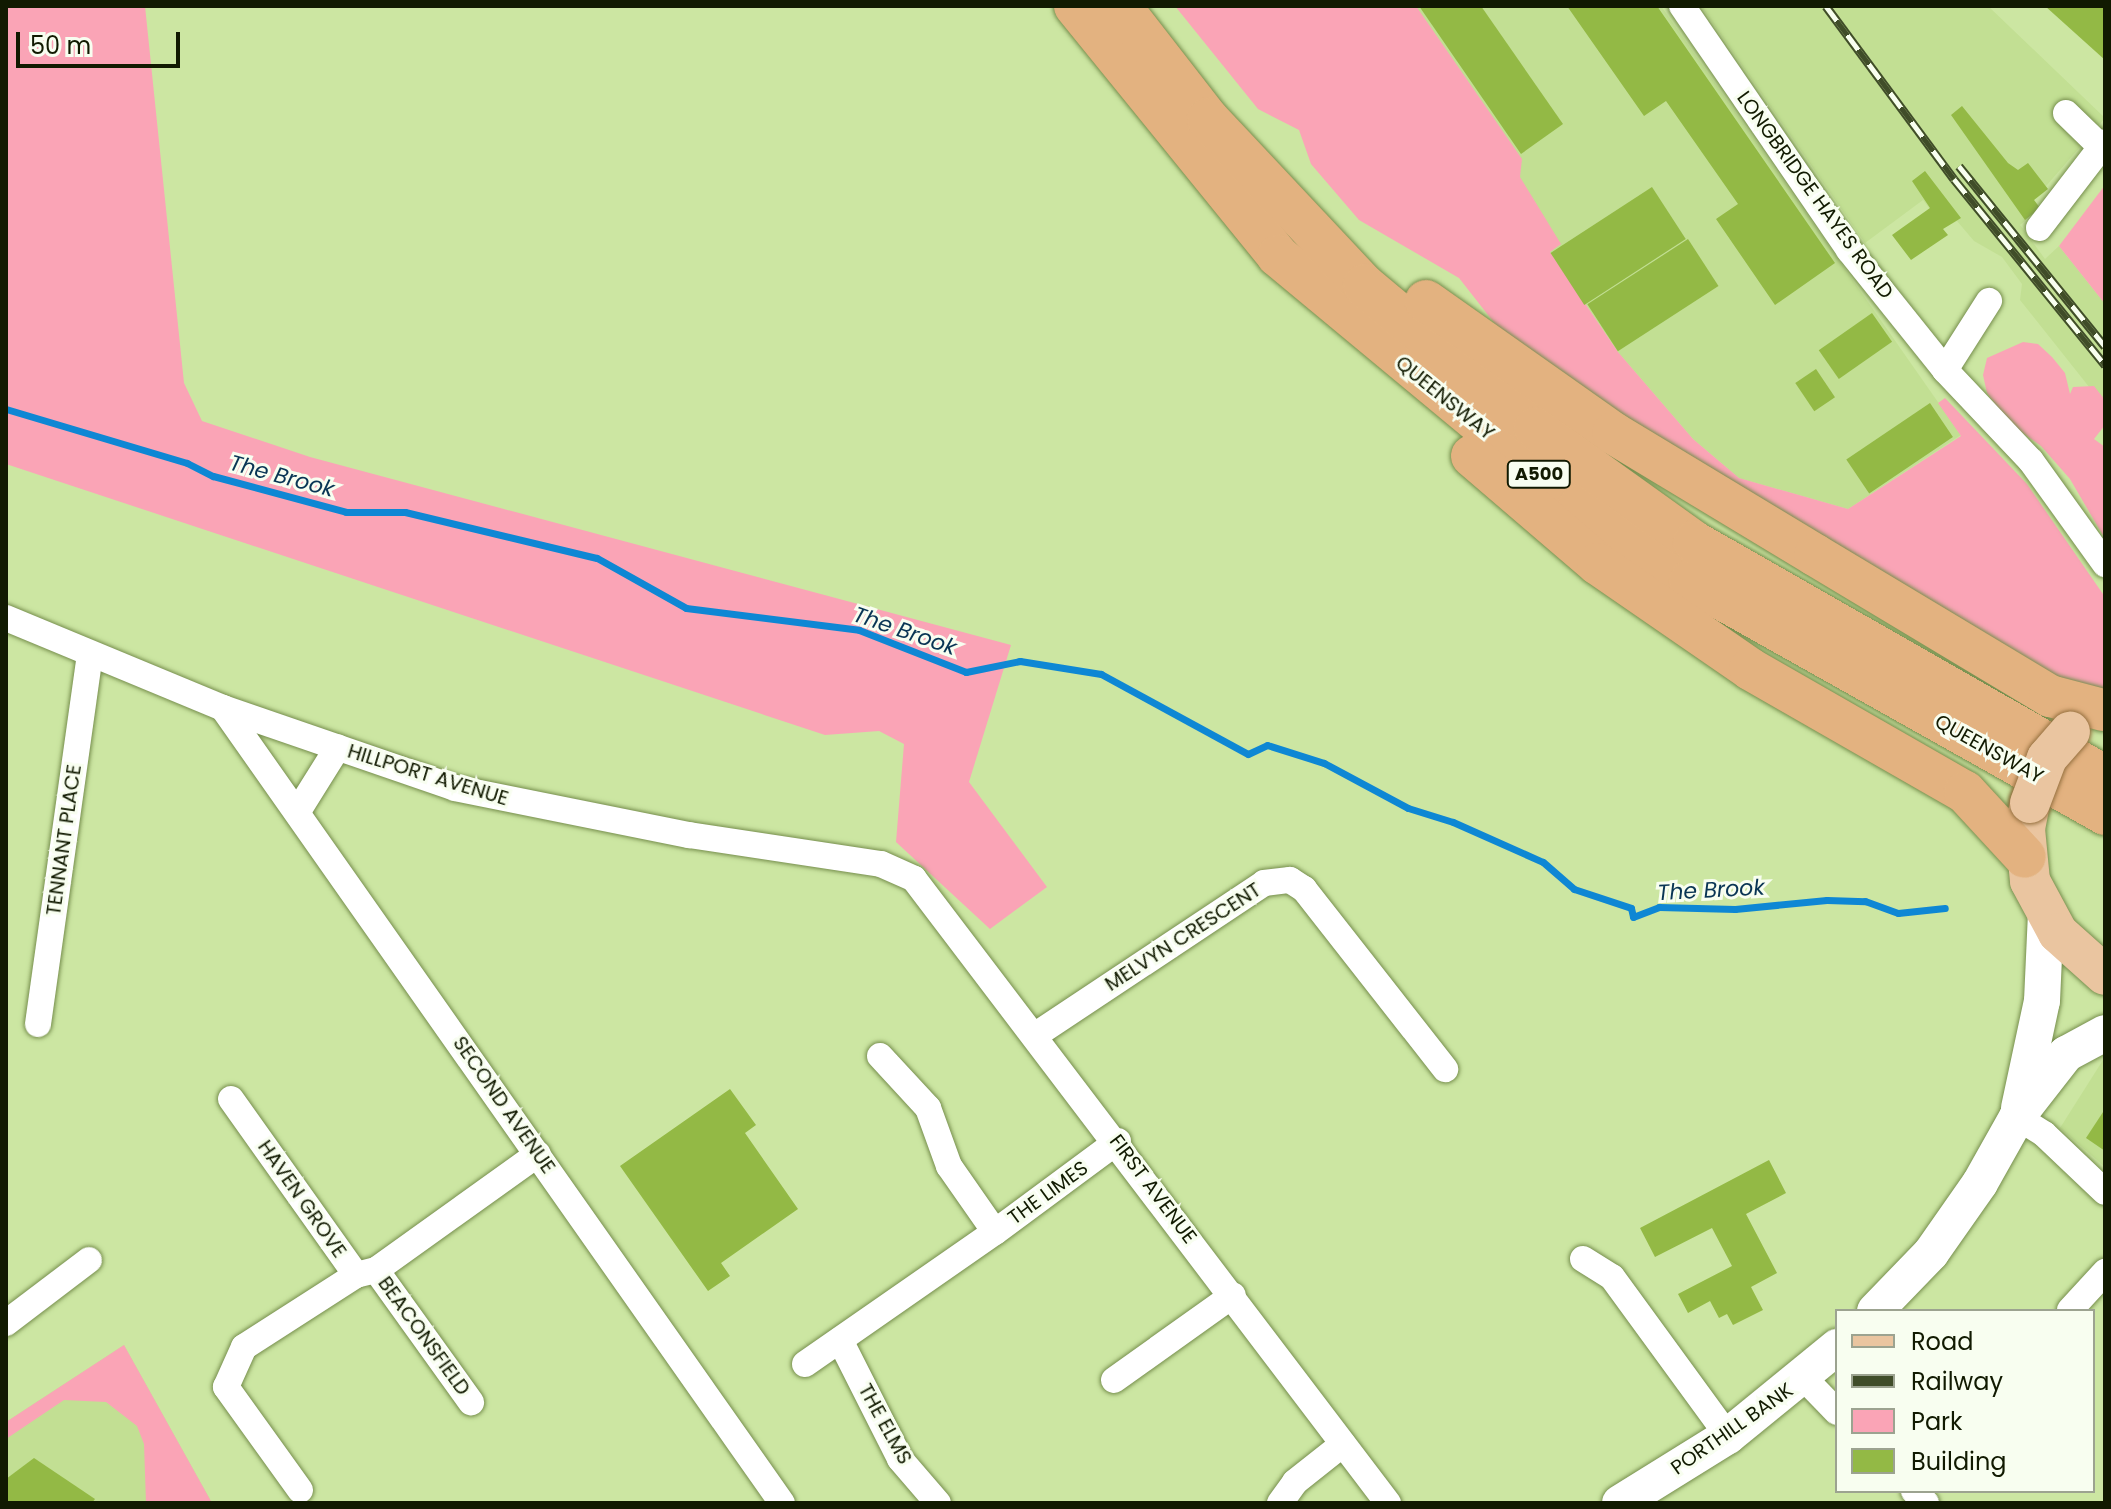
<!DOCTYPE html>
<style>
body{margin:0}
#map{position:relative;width:2111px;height:1509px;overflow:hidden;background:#cce6a2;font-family:Poppins,sans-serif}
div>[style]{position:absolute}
.built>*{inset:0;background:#c2df93}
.green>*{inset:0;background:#faa4b6}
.stream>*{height:7px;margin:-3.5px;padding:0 3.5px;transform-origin:3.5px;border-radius:3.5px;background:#0e87d4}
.building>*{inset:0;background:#93b945;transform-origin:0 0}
.roads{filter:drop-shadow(0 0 2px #768e4d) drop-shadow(0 0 2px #768e4d)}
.minor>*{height:26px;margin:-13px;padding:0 13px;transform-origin:13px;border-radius:13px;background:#fff}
.secondary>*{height:36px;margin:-18px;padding:0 18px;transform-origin:18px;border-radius:18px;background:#fff}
.primary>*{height:40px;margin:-20px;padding:0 20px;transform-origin:20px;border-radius:20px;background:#eac5a0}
.trunk>*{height:42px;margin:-21px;padding:0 21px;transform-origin:21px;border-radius:21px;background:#e3b280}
.rail>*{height:9px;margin-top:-4.5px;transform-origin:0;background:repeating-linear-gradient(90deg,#f8fef0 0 18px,#404d29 0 36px);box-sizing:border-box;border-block:2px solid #404d29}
.bridges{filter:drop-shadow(0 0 2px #95703f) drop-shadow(0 0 2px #95703f)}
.primary-bridge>*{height:40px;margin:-20px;padding:0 20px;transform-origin:20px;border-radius:20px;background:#eac5a0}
span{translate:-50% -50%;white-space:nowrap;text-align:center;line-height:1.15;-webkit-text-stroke:6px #f8fef0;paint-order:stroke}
.shield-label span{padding:2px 6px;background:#f8fef0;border:2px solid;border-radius:6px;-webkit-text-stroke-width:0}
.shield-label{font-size:18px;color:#111a01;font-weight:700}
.street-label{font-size:20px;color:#111a01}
.water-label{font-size:22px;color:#093554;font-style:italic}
.frame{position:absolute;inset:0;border:8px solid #111a01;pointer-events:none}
.legend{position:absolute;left:1835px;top:1309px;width:260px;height:184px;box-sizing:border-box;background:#f8fef0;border:2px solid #9ca390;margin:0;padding:10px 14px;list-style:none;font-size:24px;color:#111a01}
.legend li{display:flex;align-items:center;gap:16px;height:40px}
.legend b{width:40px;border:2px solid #9ca390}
.scale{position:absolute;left:16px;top:32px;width:164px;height:36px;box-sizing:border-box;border:4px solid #111a01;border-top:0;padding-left:10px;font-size:24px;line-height:28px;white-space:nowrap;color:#111a01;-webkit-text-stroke:6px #f8fef0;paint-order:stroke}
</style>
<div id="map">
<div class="built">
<div style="clip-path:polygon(1383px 6px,1661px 6px,1961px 435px,1848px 509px,1739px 478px,1693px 439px,1618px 352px)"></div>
<div style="clip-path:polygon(1701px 6px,1988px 6px,2105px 118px,2034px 200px,2040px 208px,2020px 225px,2045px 259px,2059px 246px,2105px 304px,2105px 407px,2020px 300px,2022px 284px,2002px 257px,1974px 241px,1957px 221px,1944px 228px,1923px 200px,1865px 243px)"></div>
<div style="clip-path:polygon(2103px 1060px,2105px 1060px,2105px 1167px,2060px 1128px)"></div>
<div style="clip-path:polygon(124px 1345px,212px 1503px,6px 1503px,6px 1422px)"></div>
</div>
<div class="green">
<div style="clip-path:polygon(6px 6px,145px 6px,184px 383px,202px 421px,310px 457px,1011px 645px,969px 782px,1047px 887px,990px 929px,896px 842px,904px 744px,879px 731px,825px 735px,6px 464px)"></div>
<div style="clip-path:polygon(1175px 6px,1416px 6px,1522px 159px,1520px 177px,1561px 244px,1550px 252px,1618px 352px,1693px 439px,1739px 478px,1848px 509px,1961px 436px,1938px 403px,1945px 398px,2027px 484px,2105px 597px,2105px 689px,2059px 690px,1712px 478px,1510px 343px,1459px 278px,1359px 220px,1311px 164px,1299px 130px,1258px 109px)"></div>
<div style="clip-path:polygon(2105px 185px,2105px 304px,2059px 246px)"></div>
<div style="clip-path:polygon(2023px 342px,2038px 344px,2052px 357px,2065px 373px,2070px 394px,2073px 387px,2094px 386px,2105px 400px,2105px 425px,2094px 439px,2105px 447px,2105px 539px,2070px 479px,2041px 446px,2009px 423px,1987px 393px,1983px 375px,1987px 358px)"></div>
<div style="clip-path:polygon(124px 1345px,212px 1503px,146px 1503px,144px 1444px,137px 1426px,106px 1402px,64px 1400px,6px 1439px,6px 1422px)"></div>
</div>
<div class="stream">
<div style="left:6px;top:409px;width:189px;rotate:16.6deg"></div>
<div style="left:187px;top:463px;width:29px;rotate:27deg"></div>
<div style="left:213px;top:476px;width:138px;rotate:15.1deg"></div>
<div style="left:346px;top:512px;width:59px"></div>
<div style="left:405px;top:512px;width:197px;rotate:13.5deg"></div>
<div style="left:597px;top:558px;width:102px;rotate:29.3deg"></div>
<div style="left:686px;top:608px;width:174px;rotate:7.2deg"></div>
<div style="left:859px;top:630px;width:115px;rotate:21.4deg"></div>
<div style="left:966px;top:672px;width:55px;rotate:-11.5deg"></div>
<div style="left:1020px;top:661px;width:82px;rotate:9.1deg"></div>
<div style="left:1101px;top:674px;width:167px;rotate:28.6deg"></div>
<div style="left:1248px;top:754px;width:21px;rotate:-25deg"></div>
<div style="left:1267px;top:745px;width:60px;rotate:17.5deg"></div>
<div style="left:1324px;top:763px;width:95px;rotate:28.2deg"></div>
<div style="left:1408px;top:808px;width:47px;rotate:17.3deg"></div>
<div style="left:1453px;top:822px;width:98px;rotate:24deg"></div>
<div style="left:1543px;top:862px;width:41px;rotate:41.1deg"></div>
<div style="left:1574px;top:889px;width:60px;rotate:18.4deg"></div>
<div style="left:1631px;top:908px;width:9px;rotate:77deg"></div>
<div style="left:1633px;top:917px;width:28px;rotate:-21deg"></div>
<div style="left:1659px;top:907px;width:76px;rotate:1.5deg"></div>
<div style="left:1735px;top:909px;width:92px;rotate:-5.6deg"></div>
<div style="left:1827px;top:900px;width:38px;rotate:2deg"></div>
<div style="left:1865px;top:901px;width:35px;rotate:20deg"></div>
<div style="left:1898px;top:913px;width:47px;rotate:-6.1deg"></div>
</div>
<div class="building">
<div style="clip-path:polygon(1419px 6px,1481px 6px,1563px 124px,1521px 154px)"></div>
<div style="clip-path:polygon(1567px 6px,1657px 6px,1835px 263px,1775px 305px,1716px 219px,1738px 204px,1666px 101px,1644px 116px)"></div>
<div style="clip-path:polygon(2045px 6px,2105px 6px,2105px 60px)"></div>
<div style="clip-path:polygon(1962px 106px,2008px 163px,2018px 170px,2028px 163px,2048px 189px,2034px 200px,2040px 208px,2025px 220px,1951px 115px)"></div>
<div style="clip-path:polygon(1925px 171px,1961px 218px,1943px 229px,1948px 235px,1911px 260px,1892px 235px,1930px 208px,1912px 181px)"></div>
<div style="left:1652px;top:187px;width:62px;height:121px;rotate:57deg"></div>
<div style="left:1688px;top:239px;width:56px;height:120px;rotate:57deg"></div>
<div style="left:1872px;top:313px;width:35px;height:65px;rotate:55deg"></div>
<div style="left:1816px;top:369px;width:34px;height:25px;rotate:56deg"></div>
<div style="left:1930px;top:403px;width:41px;height:101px;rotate:56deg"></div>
<div style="clip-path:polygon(730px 1089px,756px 1125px,745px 1133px,798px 1209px,721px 1263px,730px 1276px,708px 1291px,620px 1166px)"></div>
<div style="clip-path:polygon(2105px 1109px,2105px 1151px,2086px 1138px)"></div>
<div style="clip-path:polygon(1769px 1160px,1786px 1193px,1746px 1214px,1777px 1273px,1751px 1287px,1763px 1310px,1733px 1325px,1727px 1314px,1719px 1318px,1710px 1301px,1688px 1313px,1678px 1294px,1732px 1266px,1712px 1228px,1655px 1257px,1640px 1228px)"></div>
<div style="clip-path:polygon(34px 1458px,95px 1499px,92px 1503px,6px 1503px,6px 1479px)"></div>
</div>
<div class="roads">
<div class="minor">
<div style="left:1682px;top:6px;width:296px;rotate:55.6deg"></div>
<div style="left:1849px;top:250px;width:154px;rotate:51.3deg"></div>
<div style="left:1945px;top:370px;width:125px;rotate:46.6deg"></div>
<div style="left:2031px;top:461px;width:127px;rotate:54.3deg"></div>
<div style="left:2066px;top:113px;width:49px;rotate:44.2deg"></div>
<div style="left:2039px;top:228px;width:108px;rotate:-52.5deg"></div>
<div style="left:1945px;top:370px;width:82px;rotate:-57.5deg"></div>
<div style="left:6px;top:618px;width:235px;rotate:22.5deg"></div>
<div style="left:223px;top:708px;width:245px;rotate:19deg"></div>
<div style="left:455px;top:788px;width:239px;rotate:11.4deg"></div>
<div style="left:689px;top:835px;width:194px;rotate:8.6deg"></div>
<div style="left:881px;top:864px;width:36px;rotate:24deg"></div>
<div style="left:914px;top:879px;width:784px;rotate:52.78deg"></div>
<div style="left:223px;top:708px;width:972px;rotate:54.89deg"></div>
<div style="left:298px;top:811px;width:75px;rotate:-58deg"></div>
<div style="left:38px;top:1024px;width:372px;rotate:-82deg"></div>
<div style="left:1034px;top:1036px;width:276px;rotate:-33.6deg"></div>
<div style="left:1264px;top:883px;width:26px;rotate:-7deg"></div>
<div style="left:1290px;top:880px;width:17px;rotate:33deg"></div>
<div style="left:1304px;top:889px;width:229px;rotate:51.9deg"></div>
<div style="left:880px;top:1056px;width:71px;rotate:47.3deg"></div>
<div style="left:928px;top:1108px;width:62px;rotate:70.1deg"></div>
<div style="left:949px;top:1166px;width:80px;rotate:55.1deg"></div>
<div style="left:995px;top:1232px;width:153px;rotate:-36.5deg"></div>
<div style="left:231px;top:1099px;width:216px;rotate:54.6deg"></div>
<div style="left:356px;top:1275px;width:21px;rotate:-14deg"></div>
<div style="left:376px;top:1270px;width:199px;rotate:-35.6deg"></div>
<div style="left:2017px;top:1117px;width:32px;rotate:32deg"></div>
<div style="left:2044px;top:1134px;width:84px;rotate:43.6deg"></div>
<div style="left:1583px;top:1259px;width:34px;rotate:32deg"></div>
<div style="left:1612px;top:1277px;width:197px;rotate:53.9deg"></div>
<div style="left:376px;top:1270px;width:163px;rotate:54.3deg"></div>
<div style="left:2070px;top:1310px;width:52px;rotate:-47.4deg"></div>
<div style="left:6px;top:1323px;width:104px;rotate:-37.2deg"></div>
<div style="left:840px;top:1340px;width:133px;rotate:63.2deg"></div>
<div style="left:900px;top:1459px;width:58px;rotate:49.2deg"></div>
<div style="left:805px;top:1364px;width:231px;rotate:-34.8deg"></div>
<div style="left:1804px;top:1378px;width:47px;rotate:45.9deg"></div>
<div style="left:1114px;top:1380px;width:146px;rotate:-35.5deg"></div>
<div style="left:300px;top:1490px;width:127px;rotate:-125.7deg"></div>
<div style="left:226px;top:1387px;width:44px;rotate:-65.8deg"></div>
<div style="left:244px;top:1347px;width:133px;rotate:-32.7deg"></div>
<div style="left:1914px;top:1491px;width:17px;rotate:45deg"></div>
<div style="left:1280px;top:1503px;width:26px;rotate:-54deg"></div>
<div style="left:1295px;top:1482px;width:61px;rotate:-38.4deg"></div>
</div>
<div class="secondary">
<div style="left:2019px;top:1108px;width:109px;rotate:-77.9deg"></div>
<div style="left:2042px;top:1001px;width:87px;rotate:-87.4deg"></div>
<div style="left:1875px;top:1311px;width:81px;rotate:-46deg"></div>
<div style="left:1931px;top:1253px;width:85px;rotate:-55deg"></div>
<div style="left:1980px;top:1183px;width:76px;rotate:-60.7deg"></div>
<div style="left:2017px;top:1117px;width:80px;rotate:-52.1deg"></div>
<div style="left:2066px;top:1054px;width:44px;rotate:-28.3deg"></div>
<div style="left:1620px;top:1503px;width:127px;rotate:-31.8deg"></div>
<div style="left:1728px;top:1436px;width:141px;rotate:-39.2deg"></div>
</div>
<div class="primary">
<div style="left:2030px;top:803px;width:26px;rotate:101deg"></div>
<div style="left:2025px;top:829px;width:52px;rotate:84.5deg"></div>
<div style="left:2030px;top:881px;width:59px;rotate:61.7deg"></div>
<div style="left:2058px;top:933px;width:63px;rotate:41.8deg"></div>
</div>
<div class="trunk">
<div style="left:1075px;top:6px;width:322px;rotate:50.9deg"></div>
<div style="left:1278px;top:256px;width:391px;rotate:39.7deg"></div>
<div style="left:1579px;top:506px;width:134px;rotate:34deg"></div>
<div style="left:1690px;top:581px;width:476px;rotate:29.3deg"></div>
<div style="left:1120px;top:6px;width:143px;rotate:52.1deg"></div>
<div style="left:1208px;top:119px;width:228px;rotate:46.8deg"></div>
<div style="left:1364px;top:285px;width:223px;rotate:39.9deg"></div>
<div style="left:1535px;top:428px;width:196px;rotate:35.6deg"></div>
<div style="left:1694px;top:542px;width:473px;rotate:29.7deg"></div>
<div style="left:1426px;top:301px;width:229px;rotate:35.2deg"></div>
<div style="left:1613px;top:433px;width:236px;rotate:31.1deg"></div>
<div style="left:1815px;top:555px;width:274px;rotate:31deg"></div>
<div style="left:2050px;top:696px;width:55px;rotate:14.8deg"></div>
<div style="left:1472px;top:456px;width:166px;rotate:40.6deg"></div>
<div style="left:1598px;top:564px;width:185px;rotate:34.6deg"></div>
<div style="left:1750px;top:669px;width:248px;rotate:29.8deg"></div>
<div style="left:1965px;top:792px;width:88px;rotate:47.3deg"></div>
</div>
</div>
<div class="rail">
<div style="left:1826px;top:6px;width:215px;rotate:53.5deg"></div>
<div style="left:1954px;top:179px;width:240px;rotate:50.9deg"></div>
<div style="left:1959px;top:166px;width:232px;rotate:51deg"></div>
</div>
<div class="bridges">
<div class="primary-bridge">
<div style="left:2030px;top:803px;width:48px;rotate:-69.3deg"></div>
<div style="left:2047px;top:758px;width:35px;rotate:-49deg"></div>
</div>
</div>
<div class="shield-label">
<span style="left:1539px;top:474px">A500</span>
</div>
<div class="street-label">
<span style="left:1815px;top:195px;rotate:54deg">LONGBRIDGE HAYES ROAD</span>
<span style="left:1445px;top:398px;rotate:39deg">QUEENSWAY</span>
<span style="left:1989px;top:749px;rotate:29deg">QUEENSWAY</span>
<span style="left:428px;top:775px;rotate:17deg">HILLPORT AVENUE</span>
<span style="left:64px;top:840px;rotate:-82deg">TENNANT PLACE</span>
<span style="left:1183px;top:937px;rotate:-33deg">MELVYN CRESCENT</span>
<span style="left:504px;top:1105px;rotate:55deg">SECOND AVENUE</span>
<span style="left:1153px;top:1189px;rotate:53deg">FIRST AVENUE</span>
<span style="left:1048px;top:1193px;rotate:-36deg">THE LIMES</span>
<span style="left:302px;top:1199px;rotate:55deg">HAVEN GROVE</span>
<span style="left:424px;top:1336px;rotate:54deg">BEACONSFIELD</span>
<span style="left:885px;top:1424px;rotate:61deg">THE ELMS</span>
<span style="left:1732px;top:1429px;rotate:-35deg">PORTHILL BANK</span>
</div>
<div class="water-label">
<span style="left:282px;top:476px;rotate:15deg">The Brook</span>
<span style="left:905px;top:631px;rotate:19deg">The Brook</span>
<span style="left:1711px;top:890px;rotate:-3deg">The Brook</span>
</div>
<div class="frame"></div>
<ul class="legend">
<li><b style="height:10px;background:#eac5a0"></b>Road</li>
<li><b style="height:10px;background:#404d29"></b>Railway</li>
<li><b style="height:22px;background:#faa4b6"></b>Park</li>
<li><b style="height:22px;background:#93b945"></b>Building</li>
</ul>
<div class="scale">50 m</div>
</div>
